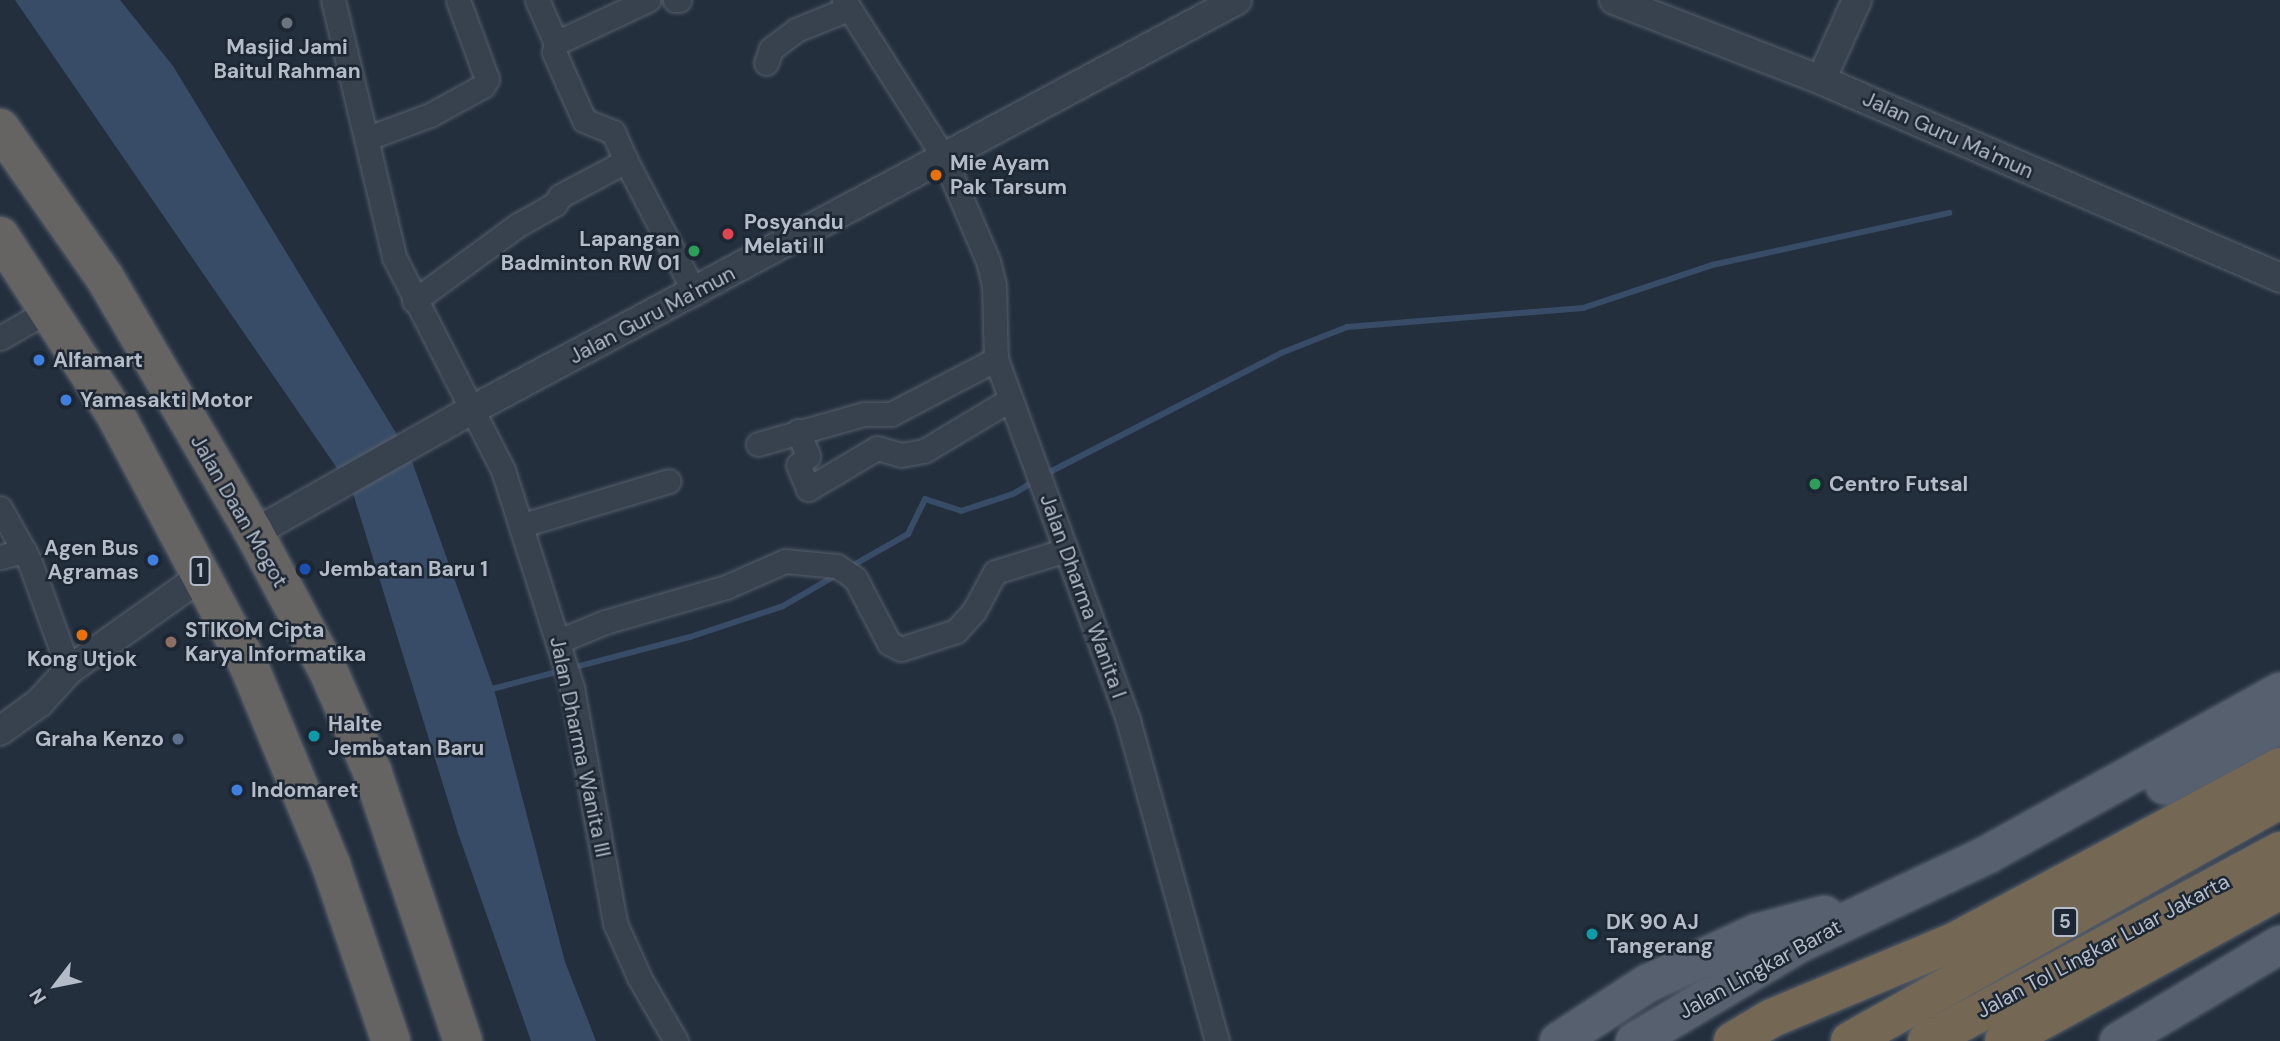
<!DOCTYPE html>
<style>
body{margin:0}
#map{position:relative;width:2280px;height:1041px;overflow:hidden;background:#242f3e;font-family:"DM Sans",sans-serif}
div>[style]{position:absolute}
.water>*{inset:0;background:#394c67}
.stream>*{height:6px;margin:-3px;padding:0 3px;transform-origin:3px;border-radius:3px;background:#394c67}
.roads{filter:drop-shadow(0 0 2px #565f6c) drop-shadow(0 0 2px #565f6c)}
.minor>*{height:23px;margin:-11.5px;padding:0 11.5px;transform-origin:11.5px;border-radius:11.5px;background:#38414e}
.tertiary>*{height:28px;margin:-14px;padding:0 14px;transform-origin:14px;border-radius:14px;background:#38414e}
.primary>*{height:37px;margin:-18.5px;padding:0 18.5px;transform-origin:18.5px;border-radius:18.5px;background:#56606e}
.trunk>*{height:38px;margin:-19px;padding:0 19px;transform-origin:19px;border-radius:19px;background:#656462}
.motorway>*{height:38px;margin:-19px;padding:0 19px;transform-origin:19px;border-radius:19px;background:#746855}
.dots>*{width:19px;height:19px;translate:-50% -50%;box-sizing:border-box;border:4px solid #1d2633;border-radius:50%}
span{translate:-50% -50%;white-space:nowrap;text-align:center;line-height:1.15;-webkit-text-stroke:5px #1d2633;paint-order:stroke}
.shield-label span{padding:2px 5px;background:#1d2633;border:2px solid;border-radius:5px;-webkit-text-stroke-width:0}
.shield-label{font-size:19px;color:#b4bcc9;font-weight:700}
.poi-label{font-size:21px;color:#b4bcc9;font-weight:700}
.left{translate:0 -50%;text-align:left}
.right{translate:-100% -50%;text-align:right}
.street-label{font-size:21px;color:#b4bcc9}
.north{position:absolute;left:21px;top:950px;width:70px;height:70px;-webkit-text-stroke:5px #1d2633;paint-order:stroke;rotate:238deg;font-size:19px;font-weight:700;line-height:28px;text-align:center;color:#b4bcc9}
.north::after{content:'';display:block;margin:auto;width:24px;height:32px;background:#b4bcc9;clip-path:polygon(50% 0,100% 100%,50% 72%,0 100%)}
</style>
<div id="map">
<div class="water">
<div style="clip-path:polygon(15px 0,120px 0,173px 66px,410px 456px,494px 689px,565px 962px,596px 1041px,531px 1041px,458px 833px,352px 490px)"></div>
</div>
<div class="stream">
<div style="left:1044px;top:475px;width:267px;rotate:-27.2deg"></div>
<div style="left:1281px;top:353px;width:71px;rotate:-21.5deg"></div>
<div style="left:1347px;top:327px;width:237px;rotate:-4.6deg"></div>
<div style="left:1583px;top:308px;width:136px;rotate:-18.4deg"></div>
<div style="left:1712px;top:265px;width:243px;rotate:-12.4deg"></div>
<div style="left:850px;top:567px;width:67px;rotate:-29.6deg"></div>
<div style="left:908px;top:534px;width:39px;rotate:-64deg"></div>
<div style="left:925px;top:499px;width:38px;rotate:18deg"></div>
<div style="left:961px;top:511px;width:55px;rotate:-18.1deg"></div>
<div style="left:1013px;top:494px;width:26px;rotate:-31deg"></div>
<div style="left:488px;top:690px;width:209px;rotate:-14.7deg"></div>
<div style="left:690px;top:637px;width:98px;rotate:-18.4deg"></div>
<div style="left:783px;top:606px;width:64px;rotate:-30.2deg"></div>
</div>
<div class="roads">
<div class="minor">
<div style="left:333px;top:0;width:264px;rotate:76.6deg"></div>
<div style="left:394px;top:257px;width:239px;rotate:62.9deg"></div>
<div style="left:503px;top:470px;width:229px;rotate:72.4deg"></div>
<div style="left:572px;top:688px;width:239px;rotate:79.6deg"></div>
<div style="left:615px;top:923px;width:61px;rotate:65.9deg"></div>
<div style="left:640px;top:979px;width:72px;rotate:59.9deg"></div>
<div style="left:537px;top:0;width:47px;rotate:66.2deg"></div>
<div style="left:675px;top:0;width:4px"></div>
<div style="left:844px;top:0;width:185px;rotate:57.6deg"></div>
<div style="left:943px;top:156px;width:114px;rotate:66.8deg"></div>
<div style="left:988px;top:261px;width:25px;rotate:76deg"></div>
<div style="left:994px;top:285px;width:74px;rotate:88.5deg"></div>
<div style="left:996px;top:359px;width:384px;rotate:69.9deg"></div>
<div style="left:1128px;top:720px;width:333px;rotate:74.5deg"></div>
<div style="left:766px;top:63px;width:15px;rotate:-70deg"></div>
<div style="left:771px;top:49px;width:31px;rotate:-37deg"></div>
<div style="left:796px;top:30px;width:56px;rotate:-22deg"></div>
<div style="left:368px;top:138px;width:66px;rotate:-20.4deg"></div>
<div style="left:430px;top:115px;width:60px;rotate:-28.7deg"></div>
<div style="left:483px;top:86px;width:8px;rotate:-60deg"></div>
<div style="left:487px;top:79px;width:84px;rotate:-110.2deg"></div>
<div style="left:626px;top:161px;width:32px;rotate:-114deg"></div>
<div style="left:613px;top:132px;width:31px;rotate:-158deg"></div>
<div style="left:584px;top:120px;width:74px;rotate:-113.8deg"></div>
<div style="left:554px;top:52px;width:9px;rotate:-77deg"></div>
<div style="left:556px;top:43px;width:102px;rotate:-25.1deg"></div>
<div style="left:414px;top:301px;width:129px;rotate:-36.2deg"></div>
<div style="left:518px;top:225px;width:43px;rotate:-29.6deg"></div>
<div style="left:555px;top:204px;width:9px;rotate:-58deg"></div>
<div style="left:560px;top:196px;width:75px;rotate:-27.9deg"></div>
<div style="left:626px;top:161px;width:149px;rotate:62.4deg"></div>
<div style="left:0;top:338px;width:59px;rotate:-29.6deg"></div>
<div style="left:798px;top:431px;width:27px;rotate:68deg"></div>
<div style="left:808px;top:456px;width:13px;rotate:138deg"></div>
<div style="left:798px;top:465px;width:26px;rotate:67deg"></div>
<div style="left:808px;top:489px;width:80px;rotate:-30.7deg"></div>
<div style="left:877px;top:448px;width:25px;rotate:16deg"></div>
<div style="left:901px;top:455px;width:23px;rotate:-10deg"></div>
<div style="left:924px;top:451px;width:101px;rotate:-30.9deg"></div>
<div style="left:758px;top:444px;width:110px;rotate:-15.8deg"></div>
<div style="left:864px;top:414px;width:27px"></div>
<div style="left:891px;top:414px;width:119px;rotate:-27.6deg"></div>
<div style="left:0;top:508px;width:60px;rotate:60.9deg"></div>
<div style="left:29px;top:560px;width:117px;rotate:70deg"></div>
<div style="left:523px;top:525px;width:152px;rotate:-16.8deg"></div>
<div style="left:0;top:557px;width:25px;rotate:-14deg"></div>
<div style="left:559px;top:641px;width:50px;rotate:-22.4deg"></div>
<div style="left:605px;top:622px;width:126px;rotate:-16.1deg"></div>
<div style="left:726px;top:587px;width:64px;rotate:-23.8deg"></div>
<div style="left:785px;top:561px;width:52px;rotate:5.5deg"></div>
<div style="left:837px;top:566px;width:22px;rotate:34deg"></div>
<div style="left:855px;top:578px;width:73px;rotate:62.4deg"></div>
<div style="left:889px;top:643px;width:13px;rotate:27deg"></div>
<div style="left:901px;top:649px;width:58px;rotate:-18.1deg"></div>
<div style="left:956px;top:631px;width:27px;rotate:-48deg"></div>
<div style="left:974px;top:611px;width:44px;rotate:-61.7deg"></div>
<div style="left:995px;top:572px;width:74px;rotate:-17.2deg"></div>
</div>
<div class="tertiary">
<div style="left:1614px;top:0;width:222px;rotate:21.1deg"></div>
<div style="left:1821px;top:80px;width:500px;rotate:23.3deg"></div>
<div style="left:1821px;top:80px;width:88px;rotate:-65.8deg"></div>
<div style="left:254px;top:533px;width:248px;rotate:-29.5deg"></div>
<div style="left:470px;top:411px;width:870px;rotate:-28.18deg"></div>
<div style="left:0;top:731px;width:48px;rotate:-35.7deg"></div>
<div style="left:39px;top:703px;width:45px;rotate:-47.7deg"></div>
<div style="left:69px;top:670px;width:164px;rotate:-35.3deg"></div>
</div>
<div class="primary">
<div style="left:2164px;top:785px;width:132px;rotate:-28.1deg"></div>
<div style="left:1558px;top:1041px;width:106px;rotate:-33.1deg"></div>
<div style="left:1647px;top:983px;width:121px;rotate:-24.9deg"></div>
<div style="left:1757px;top:932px;width:69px;rotate:-15deg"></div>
<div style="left:1634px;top:1041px;width:194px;rotate:-30.7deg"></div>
<div style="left:1801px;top:942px;width:206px;rotate:-25.3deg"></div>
<div style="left:1987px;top:854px;width:335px;rotate:-29.1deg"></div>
<div style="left:2118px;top:1041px;width:189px;rotate:-30.9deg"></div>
</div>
<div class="trunk">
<div style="left:0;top:128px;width:183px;rotate:55deg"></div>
<div style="left:105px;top:278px;width:295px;rotate:59.7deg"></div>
<div style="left:254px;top:533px;width:161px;rotate:61.8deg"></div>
<div style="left:330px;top:675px;width:105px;rotate:66.4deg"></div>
<div style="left:372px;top:771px;width:285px;rotate:71.4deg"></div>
<div style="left:0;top:236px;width:210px;rotate:57.1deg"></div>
<div style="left:114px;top:412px;width:288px;rotate:62deg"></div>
<div style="left:249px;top:666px;width:215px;rotate:67.6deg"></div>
<div style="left:331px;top:865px;width:186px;rotate:71.2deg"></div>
</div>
<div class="motorway">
<div style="left:1733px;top:1041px;width:45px;rotate:-30.5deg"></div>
<div style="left:1772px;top:1018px;width:199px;rotate:-22.7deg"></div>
<div style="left:1956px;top:941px;width:368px;rotate:-28.2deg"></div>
<div style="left:1850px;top:1041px;width:493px;rotate:-29.3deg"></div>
<div style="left:1927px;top:1041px;width:401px;rotate:-28.3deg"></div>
<div style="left:2004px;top:1041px;width:315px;rotate:-28.7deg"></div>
</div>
</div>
<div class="dots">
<div style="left:287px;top:23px;background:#6b7280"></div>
<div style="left:936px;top:175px;background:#e8710a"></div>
<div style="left:728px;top:234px;background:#e0444e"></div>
<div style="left:694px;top:251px;background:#2e9e5b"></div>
<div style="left:39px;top:360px;background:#3f7fe0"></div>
<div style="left:66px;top:400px;background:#3f7fe0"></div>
<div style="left:1815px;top:484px;background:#2e9e5b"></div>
<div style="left:153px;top:560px;background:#3f7fe0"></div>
<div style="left:305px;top:569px;background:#1a4fb4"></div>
<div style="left:82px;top:635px;background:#e8710a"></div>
<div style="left:171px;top:642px;background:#8d6e63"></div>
<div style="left:314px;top:736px;background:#0f9aa8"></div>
<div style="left:178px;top:739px;background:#5c6f8a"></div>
<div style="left:237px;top:790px;background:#3f7fe0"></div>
<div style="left:1592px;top:934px;background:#0f9aa8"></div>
</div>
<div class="shield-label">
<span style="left:200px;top:571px">1</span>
<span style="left:2065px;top:922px">5</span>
</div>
<div class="poi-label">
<span style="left:287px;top:59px">Masjid Jami<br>Baitul Rahman</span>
<span class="left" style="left:950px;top:175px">Mie Ayam<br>Pak Tarsum</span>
<span class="left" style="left:744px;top:234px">Posyandu<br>Melati II</span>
<span class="right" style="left:680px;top:251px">Lapangan<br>Badminton RW 01</span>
<span class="left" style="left:53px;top:360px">Alfamart</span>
<span class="left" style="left:80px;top:400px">Yamasakti Motor</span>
<span class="left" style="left:1829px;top:484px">Centro Futsal</span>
<span class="right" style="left:139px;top:560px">Agen Bus<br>Agramas</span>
<span class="left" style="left:319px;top:569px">Jembatan Baru 1</span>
<span class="left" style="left:185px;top:642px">STIKOM Cipta<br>Karya Informatika</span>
<span style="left:82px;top:659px">Kong Utjok</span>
<span class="left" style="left:328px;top:736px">Halte<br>Jembatan Baru</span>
<span class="right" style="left:164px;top:739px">Graha Kenzo</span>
<span class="left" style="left:251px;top:790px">Indomaret</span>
<span class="left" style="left:1606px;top:934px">DK 90 AJ<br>Tangerang</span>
</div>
<div class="street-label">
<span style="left:1948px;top:135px;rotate:24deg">Jalan Guru Ma'mun</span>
<span style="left:652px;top:315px;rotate:-28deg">Jalan Guru Ma'mun</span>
<span style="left:239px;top:511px;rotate:60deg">Jalan Daan Mogot</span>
<span style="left:1083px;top:596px;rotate:70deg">Jalan Dharma Wanita I</span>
<span style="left:580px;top:747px;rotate:78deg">Jalan Dharma Wanita III</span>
<span style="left:2103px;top:946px;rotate:-28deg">Jalan Tol Lingkar Luar Jakarta</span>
<span style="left:1760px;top:969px;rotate:-29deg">Jalan Lingkar Barat</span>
</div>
<div class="north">N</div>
</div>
